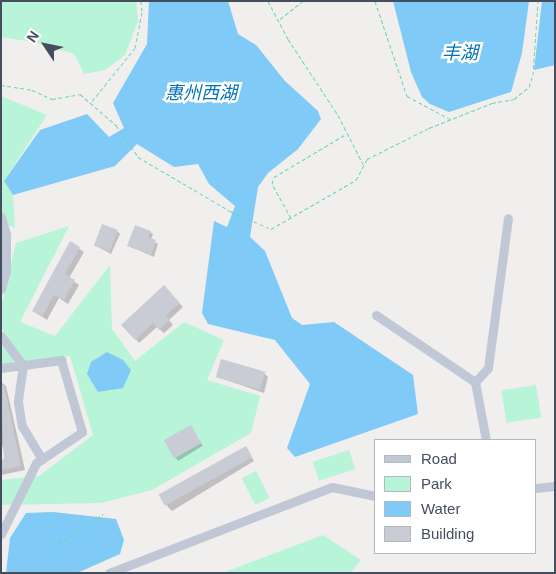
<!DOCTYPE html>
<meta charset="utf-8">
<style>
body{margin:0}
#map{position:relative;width:556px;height:574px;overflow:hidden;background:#f1eeee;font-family:Helvetica,"Noto Sans SC",sans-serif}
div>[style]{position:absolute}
.green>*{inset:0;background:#b7f4d8;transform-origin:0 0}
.water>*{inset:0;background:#7fcaf6}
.shadow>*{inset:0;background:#0003;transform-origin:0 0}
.building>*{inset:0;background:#caccd5;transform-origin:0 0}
.path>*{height:1px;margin-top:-0.5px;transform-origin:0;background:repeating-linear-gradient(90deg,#6bd6b3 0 4px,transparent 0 6.5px)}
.minor>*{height:9px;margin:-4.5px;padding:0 4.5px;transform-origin:4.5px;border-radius:4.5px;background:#c0c8d5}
span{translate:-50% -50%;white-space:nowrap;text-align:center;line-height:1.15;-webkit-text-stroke:5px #fff;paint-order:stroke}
.water-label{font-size:18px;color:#0072b5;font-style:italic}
.frame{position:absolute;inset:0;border:2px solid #444e5e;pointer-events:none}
.legend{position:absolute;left:374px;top:439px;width:162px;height:115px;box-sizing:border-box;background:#fff;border:1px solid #b4b8bf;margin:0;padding:6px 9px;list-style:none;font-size:15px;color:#444e5e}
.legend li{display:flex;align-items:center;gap:10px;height:25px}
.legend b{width:25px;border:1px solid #b4b8bf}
.north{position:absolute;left:20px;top:20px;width:50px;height:50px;-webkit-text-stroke:4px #fff;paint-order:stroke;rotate:304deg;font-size:14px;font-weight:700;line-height:20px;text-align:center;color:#444e5e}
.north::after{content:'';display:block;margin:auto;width:18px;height:22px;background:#444e5e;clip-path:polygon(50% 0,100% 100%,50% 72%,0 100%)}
</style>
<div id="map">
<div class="green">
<div style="clip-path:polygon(1px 1px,136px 1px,138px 21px,125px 55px,105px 70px,84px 74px,74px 54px,34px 42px,1px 37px)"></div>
<div style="clip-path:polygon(1px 96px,47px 115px,4px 181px,13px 195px,15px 228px,1px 222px)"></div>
<div style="clip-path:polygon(69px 226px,20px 322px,55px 336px,110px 265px,112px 329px,135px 361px,184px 322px,224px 340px,207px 380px,260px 396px,251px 433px,152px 490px,101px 503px,1px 505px,1px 480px,39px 476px,93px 435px,70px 356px,14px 362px,1px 367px,1px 341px,8px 337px,1px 328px,1px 307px,16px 243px)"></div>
<div style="left:536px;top:385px;width:33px;height:35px;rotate:81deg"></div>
<div style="left:349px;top:450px;width:20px;height:38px;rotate:72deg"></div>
<div style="left:256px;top:471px;width:30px;height:16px;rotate:63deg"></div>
<div style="clip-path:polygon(323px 535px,361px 560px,350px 573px,222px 573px)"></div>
</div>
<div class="water">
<div style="clip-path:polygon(149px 1px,228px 1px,238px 34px,256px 45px,285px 81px,318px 111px,321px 119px,298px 149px,268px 173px,258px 187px,250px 237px,265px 251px,292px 318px,302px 325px,334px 322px,413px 375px,418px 414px,295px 457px,287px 448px,310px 384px,275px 340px,208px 324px,202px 313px,214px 221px,227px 227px,235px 206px,209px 184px,198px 164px,174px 167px,137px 144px,115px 166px,13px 195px,4px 181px,40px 130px,87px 114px,109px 137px,124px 128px,113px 103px,147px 44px)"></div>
<div style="clip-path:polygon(393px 1px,529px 1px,522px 53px,511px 92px,449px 112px,430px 104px,422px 97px,411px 72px)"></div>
<div style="clip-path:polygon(542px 1px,555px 1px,555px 65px,534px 70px)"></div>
<div style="clip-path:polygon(107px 352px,123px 360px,131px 370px,123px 388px,98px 392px,87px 374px,91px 362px)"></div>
<div style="clip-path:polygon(53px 512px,116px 519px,124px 540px,120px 554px,77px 573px,6px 573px,10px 538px,26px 513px)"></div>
</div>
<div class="shadow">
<div style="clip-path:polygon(117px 231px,120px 234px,111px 254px,94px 245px)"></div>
<div style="clip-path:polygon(150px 232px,153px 234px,151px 240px,158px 244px,154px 257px,129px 246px)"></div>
<div style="clip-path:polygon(71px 243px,84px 252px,69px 278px,79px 285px,68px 304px,59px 298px,47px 320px,34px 311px)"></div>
<div style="clip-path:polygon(164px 287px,183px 307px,169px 320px,173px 325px,164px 333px,157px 327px,139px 343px,123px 325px)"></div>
<div style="clip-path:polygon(264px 373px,268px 377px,264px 393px,217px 377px)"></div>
<div style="clip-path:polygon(1px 382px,6px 386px,25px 470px,1px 475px,1px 461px,6px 460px,1px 440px)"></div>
<div style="left:191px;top:427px;width:22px;height:29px;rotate:58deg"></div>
<div style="clip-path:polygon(246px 448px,254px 461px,172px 511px,168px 507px,162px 497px)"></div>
</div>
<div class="building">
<div style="left:102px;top:224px;width:17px;height:23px;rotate:21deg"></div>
<div style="clip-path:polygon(135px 225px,151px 231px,148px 237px,156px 240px,151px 255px,127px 246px)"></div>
<div style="clip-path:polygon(70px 241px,80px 247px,65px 274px,75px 280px,64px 300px,54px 295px,42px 317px,32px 311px)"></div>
<div style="clip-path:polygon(164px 285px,180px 303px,166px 315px,170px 320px,159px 330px,153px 323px,135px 340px,121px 325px)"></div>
<div style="left:221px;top:359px;width:46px;height:19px;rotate:16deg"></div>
<div style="clip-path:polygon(1px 385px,4px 385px,21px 466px,1px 470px,1px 460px,4px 459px)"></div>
<div style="left:191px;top:425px;width:21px;height:31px;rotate:61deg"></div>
<div style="left:246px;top:446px;width:13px;height:100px;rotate:61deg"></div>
</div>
<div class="path">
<div style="left:268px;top:1px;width:43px;rotate:62.2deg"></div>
<div style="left:288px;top:39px;width:91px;rotate:56.7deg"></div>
<div style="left:338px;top:115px;width:55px;rotate:63deg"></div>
<div style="left:375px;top:1px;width:100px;rotate:71.4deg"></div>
<div style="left:407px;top:96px;width:49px;rotate:28.1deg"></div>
<div style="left:280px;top:19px;width:29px;rotate:-38deg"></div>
<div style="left:1px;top:85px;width:31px;rotate:9deg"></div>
<div style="left:32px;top:90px;width:22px;rotate:24deg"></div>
<div style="left:52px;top:99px;width:28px;rotate:-10deg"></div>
<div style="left:80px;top:94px;width:48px;rotate:40.7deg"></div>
<div style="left:116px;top:125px;width:39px;rotate:55deg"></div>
<div style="left:138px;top:157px;width:107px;rotate:30.4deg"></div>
<div style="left:230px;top:211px;width:45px;rotate:23.7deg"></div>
<div style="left:271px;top:229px;width:98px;rotate:-30deg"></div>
<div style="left:356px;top:180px;width:24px;rotate:-62deg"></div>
<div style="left:367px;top:159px;width:69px;rotate:-26.6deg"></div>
<div style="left:429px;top:128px;width:68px;rotate:-21.6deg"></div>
<div style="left:492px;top:103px;width:22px;rotate:-10deg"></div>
<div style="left:514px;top:99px;width:19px;rotate:-39deg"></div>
<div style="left:529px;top:87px;width:13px;rotate:-72deg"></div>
<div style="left:533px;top:75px;width:74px;rotate:-86.1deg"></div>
<div style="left:92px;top:101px;width:68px;rotate:-50.9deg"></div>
<div style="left:135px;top:48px;width:38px;rotate:-79deg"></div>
<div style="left:142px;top:11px;width:10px;rotate:-96deg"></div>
<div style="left:291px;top:218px;width:39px;rotate:-119deg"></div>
<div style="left:272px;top:184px;width:7px;rotate:-74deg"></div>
<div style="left:274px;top:177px;width:84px;rotate:-30.8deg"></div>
<div style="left:53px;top:547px;width:60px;rotate:-33.4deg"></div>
</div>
<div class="minor">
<div style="left:1px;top:217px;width:19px;rotate:74deg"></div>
<div style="left:6px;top:235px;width:36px;rotate:90deg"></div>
<div style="left:6px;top:271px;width:19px;rotate:106deg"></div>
<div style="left:376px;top:315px;width:120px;rotate:34.1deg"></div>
<div style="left:475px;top:382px;width:59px;rotate:79.3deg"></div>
<div style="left:1px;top:336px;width:36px;rotate:53deg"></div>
<div style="left:23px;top:365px;width:37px;rotate:98deg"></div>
<div style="left:18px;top:402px;width:24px;rotate:81deg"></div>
<div style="left:22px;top:426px;width:39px;rotate:59deg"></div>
<div style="left:1px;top:368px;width:61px;rotate:-7.6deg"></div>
<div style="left:61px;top:360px;width:75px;rotate:73.7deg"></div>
<div style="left:82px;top:432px;width:55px;rotate:146deg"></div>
<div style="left:36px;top:463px;width:79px;rotate:116.2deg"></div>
<div style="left:475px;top:382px;width:19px;rotate:-47deg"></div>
<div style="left:488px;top:368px;width:151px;rotate:-82.4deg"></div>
<div style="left:535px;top:488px;width:20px;rotate:-6deg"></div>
<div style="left:109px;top:573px;width:239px;rotate:-21.1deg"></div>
<div style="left:332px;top:487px;width:44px;rotate:11.8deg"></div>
</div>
<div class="water-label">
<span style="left:460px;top:53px">丰湖</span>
<span style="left:201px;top:93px">惠州西湖</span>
</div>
<div class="frame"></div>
<ul class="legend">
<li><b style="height:6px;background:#c0c8d5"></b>Road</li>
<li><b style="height:14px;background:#b7f4d8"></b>Park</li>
<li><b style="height:14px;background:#7fcaf6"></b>Water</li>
<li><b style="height:14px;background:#caccd5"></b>Building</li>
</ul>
<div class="north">N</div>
</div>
